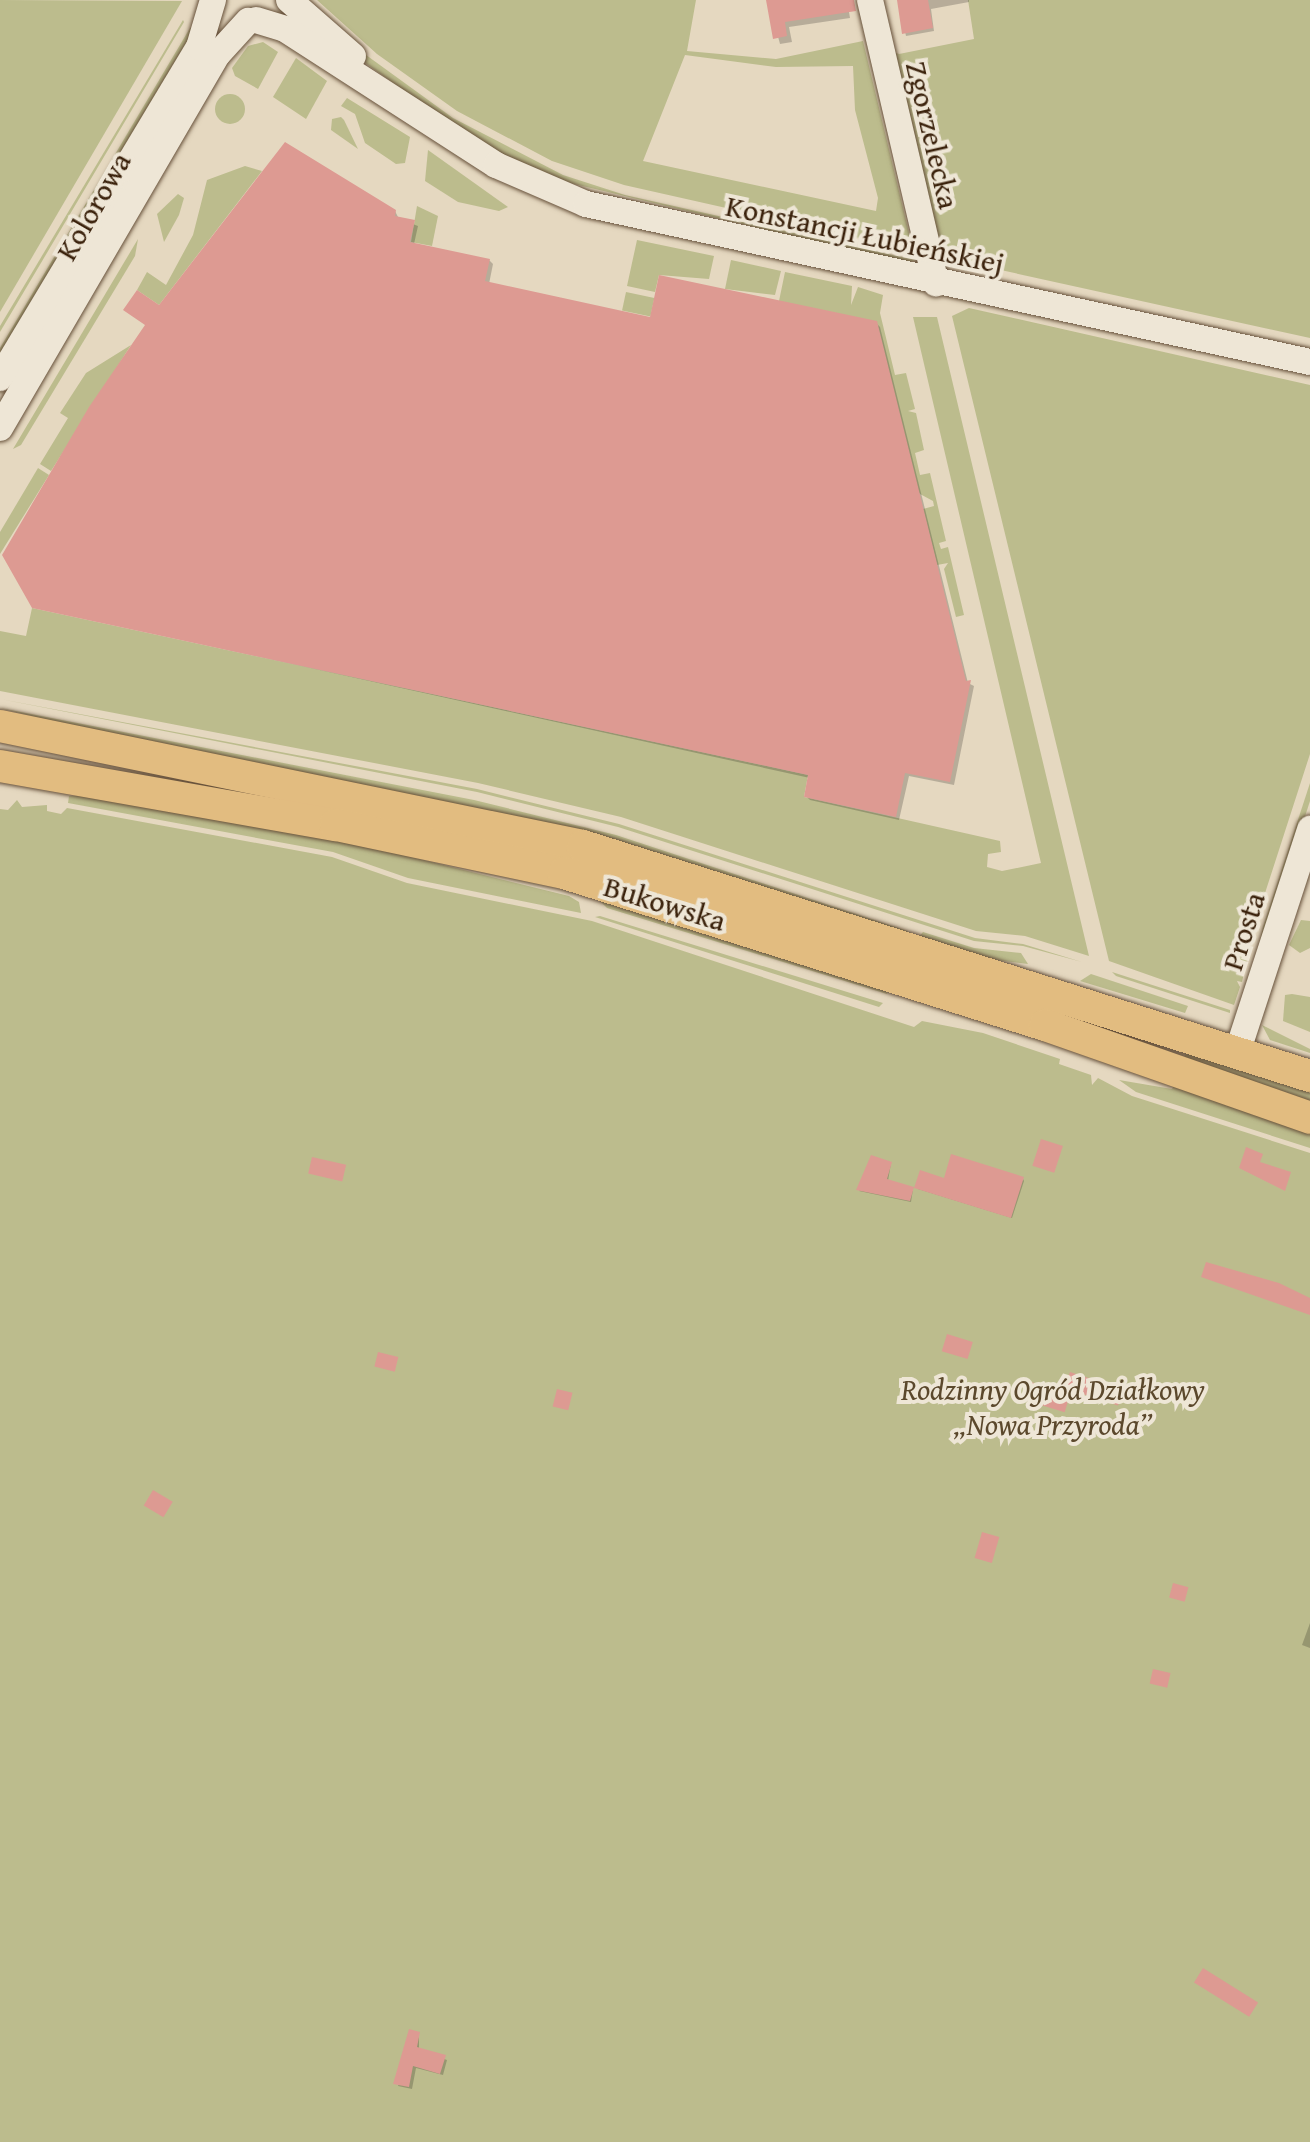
<!DOCTYPE html>
<meta charset="utf-8">
<style>
body{margin:0}
#map{position:relative;width:1310px;height:2142px;overflow:hidden;background:#e5d8c0;font-family:"Gentium Book Plus",serif}
div>[style]{position:absolute}
.green>*{inset:0;background:#bcbc8d;transform-origin:0 0}
.round{border-radius:50%}
.shadow>*{inset:0;background:#0003}
.building>*{inset:0;background:#dd9a92;transform-origin:0 0}
.roads{filter:drop-shadow(0 0 2px #665039) drop-shadow(0 0 2px #665039)}
.minor>*{height:26px;margin:-13px;padding:0 13px;transform-origin:13px;border-radius:13px;background:#eee6d6}
.major>*{height:32px;margin:-16px;padding:0 16px;transform-origin:16px;border-radius:16px;background:#e2bc80}
span{translate:-50% -50%;white-space:nowrap;text-align:center;line-height:1.15;-webkit-text-stroke:8px #eee6d6;paint-order:stroke}
.street-label{font-size:30px;color:#3b220c}
.park-label{font-size:30px;color:#5b482c;font-style:italic}
</style>
<div id="map">
<div class="green">
<div style="clip-path:polygon(0 0,182px 1px,0 312px)"></div>
<div style="clip-path:polygon(evenodd,317px 0,696px 0,687px 51px,776px 59px,863px 41px,910px 237px,908px 249px,624px 185px,552px 161px,457px 111px,377px 54px,317px 0,685px 55px,776px 67px,853px 66px,855px 110px,878px 198px,876px 211px,643px 161px,685px 55px)"></div>
<div style="clip-path:polygon(882px 0,894px 52px,899px 54px,974px 39px,968px 0,1310px 0,1310px 338px,964px 262px,937px 251px)"></div>
<div style="clip-path:polygon(315px 18px,453px 118px,563px 175px,625px 195px,915px 260px,906px 263px,570px 183px,505px 155px,447px 121px,368px 65px)"></div>
<div style="clip-path:polygon(183px 20px,184px 22px,0 332px,0 326px)"></div>
<div style="clip-path:polygon(197px 25px,0 360px,0 348px,190px 28px)"></div>
<div style="clip-path:polygon(263px 42px,278px 52px,258px 89px,235px 76px,232px 68px,248px 46px)"></div>
<div style="clip-path:polygon(296px 58px,327px 81px,306px 119px,273px 97px)"></div>
<div class="round" style="left:215px;top:94px;width:30px;height:30px"></div>
<div style="clip-path:polygon(347px 98px,410px 137px,405px 163px,396px 164px,365px 143px,355px 114px,341px 106px)"></div>
<div style="clip-path:polygon(341px 117px,344px 120px,358px 149px,331px 130px,332px 119px)"></div>
<div style="clip-path:polygon(428px 150px,508px 207px,499px 211px,458px 202px,425px 181px)"></div>
<div style="clip-path:polygon(245px 166px,262px 171px,159px 305px,137px 290px,147px 272px,166px 285px,193px 235px,207px 180px)"></div>
<div style="clip-path:polygon(178px 194px,184px 198px,179px 215px,164px 242px,157px 214px)"></div>
<div style="clip-path:polygon(417px 206px,438px 216px,432px 246px,411px 242px)"></div>
<div style="clip-path:polygon(138px 239px,135px 256px,21px 445px,13px 449px)"></div>
<div style="clip-path:polygon(637px 240px,714px 256px,709px 279px,659px 275px,655px 292px,627px 286px)"></div>
<div style="clip-path:polygon(731px 260px,781px 271px,775px 295px,725px 289px)"></div>
<div style="clip-path:polygon(785px 272px,852px 286px,851px 305px,858px 287px,883px 295px,880px 313px,895px 375px,906px 373px,915px 409px,908px 411px,916px 413px,924px 450px,915px 453px,920px 475px,930px 473px,946px 541px,939px 543px,941px 549px,948px 547px,964px 615px,956px 617px,944px 569px,948px 563px,937px 565px,923px 509px,934px 506px,933px 501px,920px 494px,779px 301px)"></div>
<div style="left:626px;top:292px;width:29px;height:19px;rotate:12deg"></div>
<div style="clip-path:polygon(969px 308px,1310px 385px,1310px 754px,1255px 924px,1242px 982px,1237px 981px,1240px 987px,1234px 1005px,1109px 961px,952px 316px)"></div>
<div style="clip-path:polygon(913px 317px,937px 317px,1089px 956px,1025px 936px,976px 931px,621px 817px,478px 783px,0 691px,0 631px,26px 636px,32px 608px,808px 775px,804px 797px,1000px 841px,1001px 852px,988px 854px,987px 867px,1002px 871px,1041px 863px)"></div>
<div style="clip-path:polygon(131px 345px,51px 471px,40px 464px,68px 418px,60px 413px,86px 373px)"></div>
<div style="clip-path:polygon(38px 468px,49px 475px,0 554px,0 532px)"></div>
<div style="clip-path:polygon(0 699px,477px 789px,619px 824px,975px 938px,1023px 944px,1082px 962px,1023px 946px,974px 941px,618px 827px,477px 792px)"></div>
<div style="clip-path:polygon(0 708px,474px 800px,616px 835px,908px 931px,906px 936px)"></div>
<div style="clip-path:polygon(1310px 783px,1310px 801px,1248px 993px,1263px 927px)"></div>
<div style="clip-path:polygon(105px 795px,347px 841px,569px 896px,579px 902px,581px 913px,408px 878px,333px 852px,68px 803px,69px 796px)"></div>
<div style="clip-path:polygon(17px 800px,22px 807px,47px 805px,47px 811px,61px 814px,67px 808px,332px 857px,407px 883px,592px 921px,914px 1027px,922px 1021px,983px 1033px,1060px 1059px,1059px 1064px,1091px 1075px,1092px 1085px,1098px 1078px,1132px 1096px,1310px 1153px,1310px 2142px,0 2142px,0 809px,8px 810px)"></div>
<div style="clip-path:polygon(598px 899px,889px 985px,887px 994px,607px 908px)"></div>
<div style="clip-path:polygon(600px 916px,883px 1003px,879px 1007px,595px 917px)"></div>
<div style="clip-path:polygon(1301px 920px,1310px 921px,1310px 948px,1300px 953px,1289px 945px)"></div>
<div style="clip-path:polygon(923px 932px,974px 948px,1021px 953px,1028px 964px,972px 957px,917px 939px)"></div>
<div style="clip-path:polygon(1112px 972px,1230px 1010px,1230px 1013px,1116px 976px)"></div>
<div style="clip-path:polygon(1091px 974px,1188px 1006px,1185px 1013px,1080px 981px)"></div>
<div style="clip-path:polygon(1292px 994px,1310px 997px,1310px 1032px,1283px 1021px,1285px 995px)"></div>
<div style="clip-path:polygon(1262px 1025px,1310px 1049px,1310px 1053px,1270px 1040px)"></div>
<div style="clip-path:polygon(1187px 1050px,1310px 1089px,1310px 1104px,1183px 1061px)"></div>
<div style="clip-path:polygon(1119px 1080px,1172px 1089px,1174px 1085px,1310px 1131px,1310px 1148px,1136px 1092px)"></div>
</div>
<div class="shadow">
<div style="clip-path:polygon(768px 0,847px 0,850px 18px,789px 27px,792px 42px,780px 44px)"></div>
<div style="clip-path:polygon(898px 0,969px 0,969px 2px,931px 9px,934px 31px,906px 36px)"></div>
<div style="clip-path:polygon(395px 211px,399px 219px,418px 226px,414px 244px,489px 260px,493px 264px,489px 284px,652px 319px,876px 323px,880px 327px,968px 683px,974px 686px,954px 785px,909px 776px,899px 820px,810px 800px,806px 796px,810px 778px,34px 607px,159px 307px)"></div>
<div style="clip-path:polygon(891px 1163px,888px 1181px,913px 1189px,911px 1202px,859px 1191px)"></div>
<div style="clip-path:polygon(945px 1181px,1023px 1179px,1024px 1181px,1012px 1218px,918px 1189px)"></div>
<div style="clip-path:polygon(1310px 1623px,1310px 1648px,1302px 1645px)"></div>
<div style="clip-path:polygon(419px 2034px,419px 2050px,447px 2060px,443px 2075px,416px 2068px,412px 2089px,398px 2086px)"></div>
</div>
<div class="building">
<div style="clip-path:polygon(766px 0,854px 0,856px 11px,785px 22px,787px 36px,773px 39px)"></div>
<div style="clip-path:polygon(897px 0,928px 0,933px 28px,902px 34px)"></div>
<div style="clip-path:polygon(285px 142px,396px 210px,395px 216px,415px 220px,410px 242px,490px 259px,485px 281px,650px 317px,659px 275px,877px 321px,966px 681px,971px 680px,950px 782px,905px 773px,896px 817px,804px 797px,808px 775px,32px 608px,2px 555px,89px 407px,145px 325px,123px 310px,137px 290px,159px 305px)"></div>
<div style="left:1041px;top:1139px;width:23px;height:28px;rotate:18deg"></div>
<div style="clip-path:polygon(1246px 1147px,1263px 1154px,1260px 1162px,1291px 1172px,1285px 1191px,1239px 1168px)"></div>
<div style="clip-path:polygon(951px 1154px,1024px 1177px,1011px 1218px,914px 1188px,920px 1170px,944px 1178px)"></div>
<div style="clip-path:polygon(871px 1155px,892px 1162px,887px 1179px,914px 1187px,910px 1201px,856px 1190px)"></div>
<div style="left:312px;top:1157px;width:35px;height:17px;rotate:13deg"></div>
<div style="clip-path:polygon(1206px 1262px,1279px 1283px,1310px 1298px,1310px 1315px,1201px 1277px)"></div>
<div style="left:947px;top:1334px;width:27px;height:18px;rotate:17deg"></div>
<div style="left:378px;top:1352px;width:21px;height:15px;rotate:14deg"></div>
<div style="left:1070px;top:1372px;width:56px;height:17px;rotate:18deg"></div>
<div style="left:1031px;top:1382px;width:41px;height:19px;rotate:17deg"></div>
<div style="left:557px;top:1389px;width:16px;height:18px;rotate:14deg"></div>
<div style="left:153px;top:1490px;width:23px;height:18px;rotate:31deg"></div>
<div style="left:982px;top:1532px;width:18px;height:27px;rotate:16deg"></div>
<div style="left:1173px;top:1583px;width:16px;height:15px;rotate:15deg"></div>
<div style="left:1153px;top:1669px;width:18px;height:15px;rotate:13deg"></div>
<div style="left:1203px;top:1968px;width:65px;height:17px;rotate:32deg"></div>
<div style="clip-path:polygon(409px 2029px,420px 2032px,417px 2047px,446px 2055px,440px 2074px,413px 2066px,409px 2087px,393px 2084px)"></div>
</div>
<div class="roads">
<div class="minor">
<div style="left:289px;top:0;width:85px;rotate:41.2deg"></div>
<div style="left:870px;top:0;width:291px;rotate:76.9deg"></div>
<div style="left:256px;top:20px;width:30px;rotate:17deg"></div>
<div style="left:285px;top:29px;width:251px;rotate:32.8deg"></div>
<div style="left:496px;top:165px;width:98px;rotate:23.4deg"></div>
<div style="left:586px;top:204px;width:741px;rotate:12.31deg"></div>
<div style="left:0;top:378px;width:386px;rotate:-59deg"></div>
<div style="left:199px;top:47px;width:49px;rotate:-73.4deg"></div>
<div style="left:0;top:428px;width:433px;rotate:-59.8deg"></div>
<div style="left:218px;top:54px;width:45px;rotate:-47.7deg"></div>
<div style="left:1237px;top:1053px;width:236px;rotate:-71.9deg"></div>
</div>
<div class="major">
<div style="left:0;top:726px;width:595px;rotate:11.63deg"></div>
<div style="left:583px;top:846px;width:763px;rotate:17.56deg"></div>
<div style="left:0;top:766px;width:341px;rotate:10deg"></div>
<div style="left:336px;top:825px;width:233px;rotate:11.9deg"></div>
<div style="left:564px;top:873px;width:504px;rotate:17.54deg"></div>
<div style="left:1045px;top:1025px;width:281px;rotate:19.3deg"></div>
</div>
</div>
<div class="street-label">
<span style="left:933px;top:135px;rotate:77deg">Zgorzelecka</span>
<span style="left:93px;top:206px;rotate:-60deg">Kolorowa</span>
<span style="left:865px;top:234px;rotate:12deg">Konstancji Łubieńskiej</span>
<span style="left:665px;top:903px;rotate:17deg">Bukowska</span>
<span style="left:1243px;top:931px;rotate:-72deg">Prosta</span>
</div>
<div class="park-label">
<span style="left:1053px;top:1406px">Rodzinny Ogród Działkowy<br>„Nowa Przyroda”</span>
</div>
</div>
